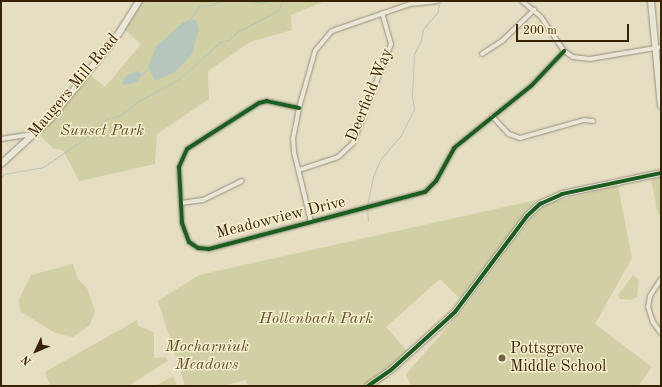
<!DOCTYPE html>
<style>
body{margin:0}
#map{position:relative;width:662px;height:387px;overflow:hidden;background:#e5dec3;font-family:"Old Standard TT",serif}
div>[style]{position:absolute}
.green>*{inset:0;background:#d0d0a4}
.water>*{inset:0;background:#b6c6bc}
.stream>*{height:1px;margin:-0.5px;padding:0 0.5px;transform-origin:0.5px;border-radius:0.5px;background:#b6c6bc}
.roads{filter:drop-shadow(0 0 1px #968f7c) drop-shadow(0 0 1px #968f7c)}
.street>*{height:4px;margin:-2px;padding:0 2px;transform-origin:2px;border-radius:2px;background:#e9e6d8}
.secondary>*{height:6px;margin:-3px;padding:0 3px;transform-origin:3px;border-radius:3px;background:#e9e6d8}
.cycleway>*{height:4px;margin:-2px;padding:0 2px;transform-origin:2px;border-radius:2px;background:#1b5e20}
.dots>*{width:11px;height:11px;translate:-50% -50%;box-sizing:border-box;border:2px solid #f8efce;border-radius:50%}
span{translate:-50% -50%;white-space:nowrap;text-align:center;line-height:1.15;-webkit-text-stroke:3px #f8efce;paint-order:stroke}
.street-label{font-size:16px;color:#392104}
.park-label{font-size:16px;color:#61522c;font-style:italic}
.poi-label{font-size:16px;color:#392104}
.left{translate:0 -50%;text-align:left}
.frame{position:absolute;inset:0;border:2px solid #392104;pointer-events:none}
.north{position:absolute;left:16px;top:331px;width:40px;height:40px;-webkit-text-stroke:3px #f8efce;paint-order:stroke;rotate:226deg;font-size:11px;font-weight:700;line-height:16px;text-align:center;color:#392104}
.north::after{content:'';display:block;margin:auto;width:14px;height:18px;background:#392104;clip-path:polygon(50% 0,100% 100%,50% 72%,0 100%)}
.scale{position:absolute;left:516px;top:24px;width:113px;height:18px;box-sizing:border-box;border:2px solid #392104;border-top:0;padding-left:5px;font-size:12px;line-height:14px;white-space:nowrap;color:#392104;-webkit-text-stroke:3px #f8efce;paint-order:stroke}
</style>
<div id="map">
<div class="green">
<div style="clip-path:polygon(141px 1px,325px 1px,291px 15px,292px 30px,250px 42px,208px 71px,209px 99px,157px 134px,155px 164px,79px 181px,63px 150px,54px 149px,38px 134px,89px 74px,105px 87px,141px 44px,124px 29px)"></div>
<div style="clip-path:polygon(661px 177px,661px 215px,658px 214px,651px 179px)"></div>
<div style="clip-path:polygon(618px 186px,632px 258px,595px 324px,652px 367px,638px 386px,411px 386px,406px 374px,467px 305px,532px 217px,545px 204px)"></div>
<div style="clip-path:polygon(536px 200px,463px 296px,459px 298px,440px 279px,386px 327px,408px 352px,365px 386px,248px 386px,246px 380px,222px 386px,185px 386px,158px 301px,199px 275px)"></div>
<div style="clip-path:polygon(73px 264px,78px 279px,87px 288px,95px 311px,90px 325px,73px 337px,55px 333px,20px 311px,19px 299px,31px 275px)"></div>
<div style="clip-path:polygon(633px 275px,639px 280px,637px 297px,631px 300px,620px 299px,618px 295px)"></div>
<div style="clip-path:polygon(137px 320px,138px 326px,154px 332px,154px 358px,166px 357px,168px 361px,128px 386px,50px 386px,45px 372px)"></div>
<div style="clip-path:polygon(173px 376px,177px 386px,155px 386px)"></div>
</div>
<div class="water">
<div style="clip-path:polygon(192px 19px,196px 20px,199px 30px,192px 54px,175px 72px,155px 81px,148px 66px,156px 47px,182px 23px)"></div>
<div style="clip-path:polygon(137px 71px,142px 74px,138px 82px,124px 85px,122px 83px,126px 76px)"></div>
</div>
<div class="stream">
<div style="left:225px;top:1px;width:10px"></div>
<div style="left:248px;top:1px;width:14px;rotate:8deg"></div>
<div style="left:262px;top:3px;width:6px;rotate:-18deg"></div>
<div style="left:190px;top:20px;width:17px;rotate:-57deg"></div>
<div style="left:199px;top:6px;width:14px;rotate:-4deg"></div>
<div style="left:213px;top:5px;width:8px;rotate:-30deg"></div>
<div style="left:141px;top:74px;width:9px;rotate:-36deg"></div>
<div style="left:1px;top:177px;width:4px;rotate:-45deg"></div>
<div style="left:4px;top:174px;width:40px;rotate:-10deg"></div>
<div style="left:43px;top:167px;width:50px;rotate:-34.3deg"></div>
<div style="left:84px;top:139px;width:30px;rotate:-41deg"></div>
<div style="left:107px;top:119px;width:14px;rotate:-17deg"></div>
<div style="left:120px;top:115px;width:21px;rotate:-37deg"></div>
<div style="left:137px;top:102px;width:48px;rotate:-28.7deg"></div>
<div style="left:179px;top:79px;width:55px;rotate:-42.1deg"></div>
<div style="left:220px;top:42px;width:9px;rotate:-13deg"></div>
<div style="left:229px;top:40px;width:11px;rotate:-45deg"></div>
<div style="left:237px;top:32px;width:47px;rotate:-27.6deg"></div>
<div style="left:279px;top:10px;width:9px;rotate:-72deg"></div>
<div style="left:367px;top:205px;width:29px;rotate:-78deg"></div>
<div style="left:373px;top:177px;width:18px;rotate:-68deg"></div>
<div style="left:380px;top:160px;width:33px;rotate:-50deg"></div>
<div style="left:401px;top:135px;width:28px;rotate:-63deg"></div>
<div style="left:414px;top:110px;width:15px;rotate:-98deg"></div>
<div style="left:412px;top:95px;width:41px;rotate:-87.2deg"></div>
<div style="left:414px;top:54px;width:16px;rotate:-63deg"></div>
<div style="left:421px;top:40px;width:11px;rotate:-80deg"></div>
<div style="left:423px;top:29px;width:21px;rotate:-49deg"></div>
<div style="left:437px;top:13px;width:12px;rotate:-76deg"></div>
<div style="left:367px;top:208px;width:13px;rotate:86deg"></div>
</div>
<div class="roads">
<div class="street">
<div style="left:522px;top:1px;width:25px;rotate:40deg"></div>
<div style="left:541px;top:17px;width:41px;rotate:55.9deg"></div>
<div style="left:564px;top:51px;width:11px;rotate:34deg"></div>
<div style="left:573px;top:57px;width:17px;rotate:7deg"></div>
<div style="left:590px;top:59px;width:72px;rotate:-9.6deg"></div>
<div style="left:482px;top:54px;width:24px;rotate:-33deg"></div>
<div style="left:502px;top:41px;width:45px;rotate:-44.1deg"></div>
<div style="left:299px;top:108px;width:33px;rotate:-168deg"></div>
<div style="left:267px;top:101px;width:8px;rotate:166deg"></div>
<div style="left:259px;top:103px;width:85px;rotate:147.4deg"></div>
<div style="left:187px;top:149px;width:20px;rotate:114deg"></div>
<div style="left:179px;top:167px;width:56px;rotate:86.9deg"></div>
<div style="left:182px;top:223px;width:20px;rotate:70deg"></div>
<div style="left:189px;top:242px;width:11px;rotate:34deg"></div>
<div style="left:198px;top:248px;width:11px;rotate:5deg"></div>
<div style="left:209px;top:249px;width:223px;rotate:-14.8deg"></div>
<div style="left:425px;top:192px;width:16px;rotate:-45deg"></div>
<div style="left:436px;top:181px;width:38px;rotate:-61deg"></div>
<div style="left:454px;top:148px;width:100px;rotate:-38.9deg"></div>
<div style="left:532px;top:85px;width:47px;rotate:-46.7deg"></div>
<div style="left:492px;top:116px;width:25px;rotate:47deg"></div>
<div style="left:509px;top:134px;width:12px;rotate:20deg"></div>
<div style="left:520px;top:138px;width:66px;rotate:-15.7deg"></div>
<div style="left:584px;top:120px;width:9px;rotate:6deg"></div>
<div style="left:1px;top:139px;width:31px;rotate:-9deg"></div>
<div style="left:299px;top:170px;width:41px;rotate:-18.4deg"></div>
<div style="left:338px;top:157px;width:21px;rotate:-43deg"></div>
<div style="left:353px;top:143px;width:106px;rotate:-69deg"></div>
<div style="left:391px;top:44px;width:32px;rotate:-106deg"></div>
<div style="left:181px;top:203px;width:22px;rotate:-8deg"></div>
<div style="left:203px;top:200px;width:43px;rotate:-26deg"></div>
<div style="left:311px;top:222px;width:72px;rotate:-103.7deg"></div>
<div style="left:294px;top:152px;width:13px;rotate:-94deg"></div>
<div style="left:293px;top:139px;width:32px;rotate:-79deg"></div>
<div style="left:299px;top:108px;width:59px;rotate:-74.3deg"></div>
<div style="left:315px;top:51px;width:26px;rotate:-50deg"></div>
<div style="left:332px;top:31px;width:83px;rotate:-19.1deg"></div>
<div style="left:410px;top:4px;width:27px;rotate:-6deg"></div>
<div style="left:661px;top:279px;width:20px;rotate:123deg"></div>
<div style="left:650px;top:296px;width:11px;rotate:100deg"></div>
<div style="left:648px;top:307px;width:16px;rotate:72deg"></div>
<div style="left:653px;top:322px;width:14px;rotate:54deg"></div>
</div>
<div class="secondary">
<div style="left:651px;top:1px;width:105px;rotate:84.6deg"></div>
<div style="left:1px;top:164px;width:68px;rotate:-42.6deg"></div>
<div style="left:51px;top:118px;width:109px;rotate:-51.3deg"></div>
<div style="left:119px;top:33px;width:38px;rotate:-58deg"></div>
<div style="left:368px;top:386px;width:29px;rotate:-35deg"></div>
<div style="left:392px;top:369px;width:85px;rotate:-42.1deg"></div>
<div style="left:455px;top:312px;width:120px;rotate:-53.1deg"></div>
<div style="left:527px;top:216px;width:18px;rotate:-43deg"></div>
<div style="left:540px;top:204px;width:24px;rotate:-24deg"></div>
<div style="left:562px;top:194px;width:101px;rotate:-12deg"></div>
</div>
</div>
<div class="cycleway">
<div style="left:299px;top:108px;width:33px;rotate:-168deg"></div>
<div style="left:267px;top:101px;width:8px;rotate:166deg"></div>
<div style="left:259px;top:103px;width:85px;rotate:147.4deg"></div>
<div style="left:187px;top:149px;width:20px;rotate:114deg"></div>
<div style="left:179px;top:167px;width:56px;rotate:86.9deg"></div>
<div style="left:182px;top:223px;width:20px;rotate:70deg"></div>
<div style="left:189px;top:242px;width:11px;rotate:34deg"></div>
<div style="left:198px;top:248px;width:11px;rotate:5deg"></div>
<div style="left:209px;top:249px;width:223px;rotate:-14.8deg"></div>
<div style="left:425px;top:192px;width:16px;rotate:-45deg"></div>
<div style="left:436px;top:181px;width:38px;rotate:-61deg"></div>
<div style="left:454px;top:148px;width:100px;rotate:-38.9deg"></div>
<div style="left:532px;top:85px;width:47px;rotate:-46.7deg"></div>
<div style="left:368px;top:386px;width:29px;rotate:-35deg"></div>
<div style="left:392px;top:369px;width:85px;rotate:-42.1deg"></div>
<div style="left:455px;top:312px;width:120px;rotate:-53.1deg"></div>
<div style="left:527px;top:216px;width:18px;rotate:-43deg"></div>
<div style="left:540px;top:204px;width:24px;rotate:-24deg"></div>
<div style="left:562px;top:194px;width:101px;rotate:-12deg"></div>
</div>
<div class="dots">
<div style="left:502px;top:358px;background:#756347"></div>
</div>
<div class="street-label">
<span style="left:74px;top:86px;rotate:-50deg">Maugers Mill Road</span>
<span style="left:370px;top:95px;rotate:-68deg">Deerfield Way</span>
<span style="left:281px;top:218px;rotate:-14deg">Meadowview Drive</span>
</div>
<div class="park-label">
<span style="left:102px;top:131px">Sunset Park</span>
<span style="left:316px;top:319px">Hollenbach Park</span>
<span style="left:207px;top:356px">Mocharniuk<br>Meadows</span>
</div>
<div class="poi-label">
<span class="left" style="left:510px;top:358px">Pottsgrove<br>Middle School</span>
</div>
<div class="frame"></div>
<div class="north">N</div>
<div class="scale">200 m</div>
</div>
